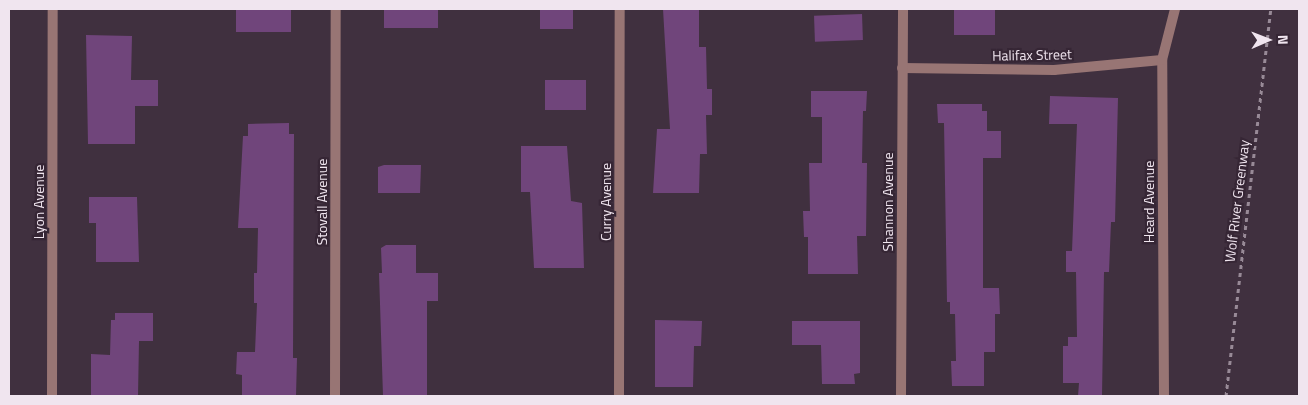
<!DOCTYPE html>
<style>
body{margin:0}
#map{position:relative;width:1308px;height:405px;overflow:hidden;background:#40303f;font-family:"Titillium Web",sans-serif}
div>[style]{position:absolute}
.building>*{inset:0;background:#70457b;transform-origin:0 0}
.path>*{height:3px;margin-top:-1.5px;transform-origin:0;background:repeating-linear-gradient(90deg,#988a97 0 4px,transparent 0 8px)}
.minor>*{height:10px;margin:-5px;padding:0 5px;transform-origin:5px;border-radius:5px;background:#987574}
span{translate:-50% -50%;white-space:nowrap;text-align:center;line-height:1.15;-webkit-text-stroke:4.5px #362635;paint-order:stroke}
.street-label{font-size:14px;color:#f0e5ef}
.frame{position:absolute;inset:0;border:10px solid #f0e5ef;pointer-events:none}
.north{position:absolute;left:1243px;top:15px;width:50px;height:50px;-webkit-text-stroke:4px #362635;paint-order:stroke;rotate:89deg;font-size:14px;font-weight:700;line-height:20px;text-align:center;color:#f0e5ef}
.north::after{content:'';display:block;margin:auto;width:18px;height:22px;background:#f0e5ef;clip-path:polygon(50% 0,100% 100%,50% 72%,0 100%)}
</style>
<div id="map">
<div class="building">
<div style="left:236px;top:9px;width:55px;height:23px"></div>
<div style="left:384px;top:9px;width:54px;height:19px"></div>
<div style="left:540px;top:9px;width:33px;height:20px"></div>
<div style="clip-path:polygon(663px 9px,699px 9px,699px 47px,706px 47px,707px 89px,712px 89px,712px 115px,706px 115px,707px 154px,700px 154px,699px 193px,653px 193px,657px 129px,670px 129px)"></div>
<div style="left:954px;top:9px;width:41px;height:26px"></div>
<div style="left:862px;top:14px;width:26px;height:48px;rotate:88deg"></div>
<div style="clip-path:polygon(86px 35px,132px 36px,131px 80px,158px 80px,158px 106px,135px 106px,135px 144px,88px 144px)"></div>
<div style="left:545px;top:80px;width:41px;height:30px"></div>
<div style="clip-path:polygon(811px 91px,867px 91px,866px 111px,863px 111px,862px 163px,867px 163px,866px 236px,857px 236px,858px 274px,808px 274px,808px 237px,804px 237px,803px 211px,810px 211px,809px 163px,822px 163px,822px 117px,811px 117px)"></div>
<div style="clip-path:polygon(1050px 96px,1118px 98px,1115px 222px,1111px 222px,1109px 272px,1104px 272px,1102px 396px,1078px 396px,1079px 383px,1063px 383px,1063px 346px,1068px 346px,1068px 337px,1077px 337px,1076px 272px,1066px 272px,1066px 251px,1072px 251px,1077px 124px,1049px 124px)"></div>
<div style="clip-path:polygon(937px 104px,982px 104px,982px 111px,987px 111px,987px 131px,1001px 131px,1001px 158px,983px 158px,983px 288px,999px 288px,1000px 314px,995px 314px,995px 352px,984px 352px,984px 386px,952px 386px,951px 361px,956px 361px,955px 314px,950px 314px,950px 302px,947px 302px,944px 123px,938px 123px)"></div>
<div style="clip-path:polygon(289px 123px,289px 134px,294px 134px,293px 358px,297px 358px,296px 396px,242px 396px,242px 375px,236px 374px,237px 352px,255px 352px,257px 303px,254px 303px,254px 273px,257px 273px,258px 228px,238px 228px,243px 136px,248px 136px,248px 124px)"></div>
<div style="clip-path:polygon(521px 146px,567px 146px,571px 201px,582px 203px,584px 268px,534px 268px,530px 192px,521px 192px)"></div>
<div style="clip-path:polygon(384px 165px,421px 165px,420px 193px,378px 193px,378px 167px)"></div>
<div style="clip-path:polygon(89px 197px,137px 197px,139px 262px,96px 262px,96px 223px,89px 223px)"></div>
<div style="clip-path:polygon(386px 245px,416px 245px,416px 273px,438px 273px,438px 301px,427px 301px,427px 396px,383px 396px,379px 273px,382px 273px,381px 248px)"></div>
<div style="clip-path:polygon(115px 313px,153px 313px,153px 341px,139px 341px,138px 396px,91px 396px,91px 354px,110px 355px,111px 320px,115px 320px)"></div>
<div style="clip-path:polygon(655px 320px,702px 321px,701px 346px,694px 346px,693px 387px,655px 387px)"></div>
<div style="clip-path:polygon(792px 321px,860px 321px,860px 373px,854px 374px,855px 384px,822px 384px,821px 345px,792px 345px)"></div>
</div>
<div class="path">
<div style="left:1226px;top:396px;width:390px;rotate:-83.4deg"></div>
</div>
<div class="minor">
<div style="left:902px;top:68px;width:152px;rotate:0.8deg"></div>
<div style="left:1054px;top:70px;width:108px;rotate:-5.3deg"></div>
<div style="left:52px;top:396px;width:387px;rotate:-89.9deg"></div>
<div style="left:335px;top:396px;width:387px;rotate:-89.9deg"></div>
<div style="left:619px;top:396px;width:387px;rotate:-89.9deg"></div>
<div style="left:901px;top:396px;width:387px;rotate:-89.7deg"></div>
<div style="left:1164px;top:396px;width:336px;rotate:-90.3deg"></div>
<div style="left:1162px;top:60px;width:53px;rotate:-75.7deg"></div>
</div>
<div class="street-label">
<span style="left:1032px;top:55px;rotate:-1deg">Halifax Street</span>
<span style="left:1237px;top:201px;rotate:-83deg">Wolf River Greenway</span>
<span style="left:39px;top:202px;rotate:-90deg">Lyon Avenue</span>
<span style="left:322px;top:202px;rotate:-90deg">Stovall Avenue</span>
<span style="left:606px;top:202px;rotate:-90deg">Curry Avenue</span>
<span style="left:888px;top:202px;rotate:-90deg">Shannon Avenue</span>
<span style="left:1149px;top:202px;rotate:-90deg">Heard Avenue</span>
</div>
<div class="frame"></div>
<div class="north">N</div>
</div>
